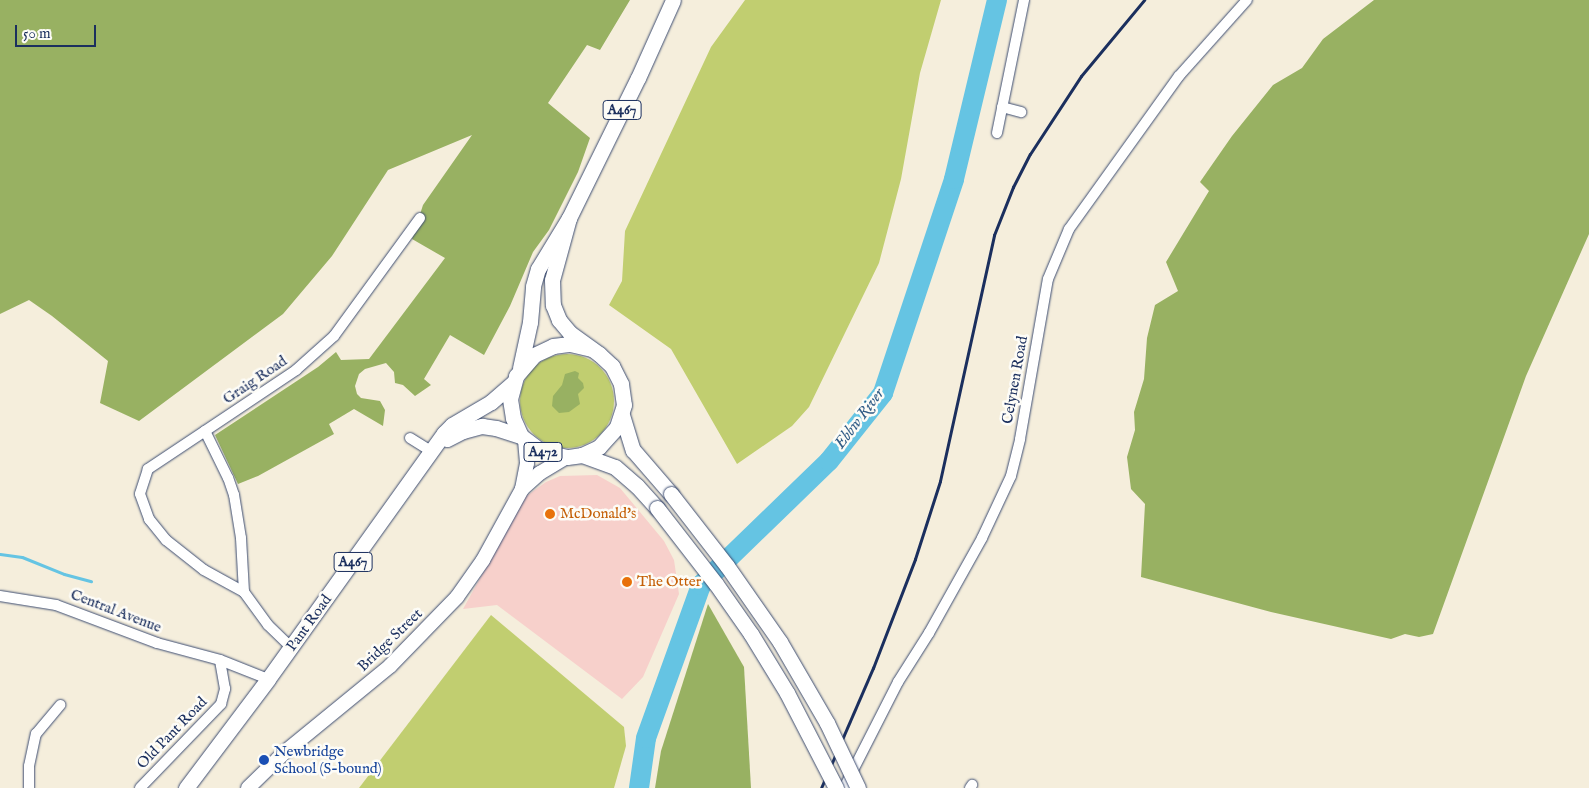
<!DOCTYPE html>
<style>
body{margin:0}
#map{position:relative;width:1589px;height:788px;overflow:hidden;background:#f5eedc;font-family:"IM FELL English",serif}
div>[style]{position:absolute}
.built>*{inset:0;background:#f7d0cb}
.green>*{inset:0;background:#c1ce70}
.round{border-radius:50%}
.forest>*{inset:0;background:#98b162}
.stream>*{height:3px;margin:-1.5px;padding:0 1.5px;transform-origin:1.5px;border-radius:1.5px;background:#65c4e3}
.river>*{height:20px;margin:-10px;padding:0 10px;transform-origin:10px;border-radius:10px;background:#65c4e3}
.roads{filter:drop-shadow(0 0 1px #3c4c71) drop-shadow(0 0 1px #3c4c71)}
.street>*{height:10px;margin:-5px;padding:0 5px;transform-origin:5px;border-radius:5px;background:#fff}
.secondary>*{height:14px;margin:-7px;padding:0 7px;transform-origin:7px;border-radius:7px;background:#fff}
.primary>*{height:15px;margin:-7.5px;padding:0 7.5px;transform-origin:7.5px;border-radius:7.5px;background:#fff}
.rail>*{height:3px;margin:-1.5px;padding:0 1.5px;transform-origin:1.5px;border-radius:1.5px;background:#1b2f5e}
.bridges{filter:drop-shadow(0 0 1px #3c4c71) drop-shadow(0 0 1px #3c4c71)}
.primary-bridge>*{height:15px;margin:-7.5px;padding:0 7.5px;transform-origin:7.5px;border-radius:7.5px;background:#fff}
.dots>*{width:14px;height:14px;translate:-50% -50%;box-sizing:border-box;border:2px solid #fdfcf7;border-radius:50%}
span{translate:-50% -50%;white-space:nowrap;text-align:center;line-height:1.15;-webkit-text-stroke:5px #fdfcf7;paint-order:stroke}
.shield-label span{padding:1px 4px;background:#fdfcf7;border:1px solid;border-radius:4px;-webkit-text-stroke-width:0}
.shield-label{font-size:14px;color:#1b2f5e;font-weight:700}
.street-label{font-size:15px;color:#1b2f5e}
.food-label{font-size:15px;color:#c56008}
.left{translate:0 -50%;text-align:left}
.transit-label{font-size:15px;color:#164399}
.water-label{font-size:16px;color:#315c86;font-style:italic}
.scale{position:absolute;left:15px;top:25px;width:81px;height:22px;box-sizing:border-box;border:2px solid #1b2f5e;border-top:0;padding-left:6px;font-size:15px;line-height:18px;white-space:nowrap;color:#1b2f5e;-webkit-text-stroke:4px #fdfcf7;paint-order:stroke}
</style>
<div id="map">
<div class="built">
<div style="clip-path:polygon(597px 475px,620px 488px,664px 541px,674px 560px,679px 594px,643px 677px,622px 699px,497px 605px,463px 609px,525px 497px,546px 482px,560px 476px)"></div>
</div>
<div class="green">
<div style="clip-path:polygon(745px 0,941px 0,920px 73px,901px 179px,879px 263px,809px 407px,792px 426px,737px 464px,671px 349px,609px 305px,622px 281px,625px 231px,711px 47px)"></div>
<div class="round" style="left:520px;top:354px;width:94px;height:94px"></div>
<div style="clip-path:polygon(491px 615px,624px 727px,626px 746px,614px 788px,359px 788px)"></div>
</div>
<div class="forest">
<div style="clip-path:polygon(0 0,630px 0,600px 50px,587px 45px,548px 103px,590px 138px,578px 172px,549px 230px,533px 252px,510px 306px,484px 355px,450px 335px,424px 379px,431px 385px,415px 396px,403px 385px,395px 383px,394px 372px,386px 363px,365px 369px,359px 374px,355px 386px,357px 394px,361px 398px,380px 401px,385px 410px,383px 426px,354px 409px,329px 424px,334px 434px,258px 476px,238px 484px,215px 435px,318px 367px,336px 352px,341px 360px,369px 359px,445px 258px,412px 239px,423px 205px,472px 135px,388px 170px,332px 256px,283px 314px,139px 421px,100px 403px,108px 361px,52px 316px,29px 300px,0 314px)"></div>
<div style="clip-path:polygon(1374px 0,1589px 0,1589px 234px,1526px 376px,1433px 634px,1419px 637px,1405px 634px,1391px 639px,1271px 612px,1141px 577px,1145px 504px,1131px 489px,1127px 457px,1135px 430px,1134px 412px,1144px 379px,1147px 338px,1155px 305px,1178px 291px,1166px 262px,1209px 191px,1200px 182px,1232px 136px,1273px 85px,1302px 68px,1323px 39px)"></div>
<div style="clip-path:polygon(575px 371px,579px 373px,578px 378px,583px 383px,584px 388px,578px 394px,580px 404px,569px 412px,559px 413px,552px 406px,553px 396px,562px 385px,565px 374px)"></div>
<div style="clip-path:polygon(708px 604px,744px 667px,751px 788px,655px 788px,661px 751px)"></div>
</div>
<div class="stream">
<div style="left:0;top:554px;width:22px;rotate:8deg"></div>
<div style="left:22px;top:557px;width:45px;rotate:22deg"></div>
<div style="left:64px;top:574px;width:28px;rotate:15deg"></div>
</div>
<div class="river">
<div style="left:639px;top:788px;width:50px;rotate:-82deg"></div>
<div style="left:646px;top:738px;width:163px;rotate:-70.2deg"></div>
<div style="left:701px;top:585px;width:178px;rotate:-44.1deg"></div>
<div style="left:829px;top:461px;width:87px;rotate:-51.5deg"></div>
<div style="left:883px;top:393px;width:225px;rotate:-71.6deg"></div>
<div style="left:954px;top:179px;width:184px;rotate:-76.5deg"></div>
</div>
<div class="roads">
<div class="street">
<div style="left:1002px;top:107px;width:20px;rotate:15deg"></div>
<div style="left:997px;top:133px;width:136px;rotate:-78.5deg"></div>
<div style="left:205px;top:431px;width:69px;rotate:146.3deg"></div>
<div style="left:148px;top:469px;width:26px;rotate:108deg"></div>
<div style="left:140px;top:494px;width:27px;rotate:70deg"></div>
<div style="left:149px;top:519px;width:27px;rotate:51deg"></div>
<div style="left:166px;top:540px;width:48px;rotate:38.3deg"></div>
<div style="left:204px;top:570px;width:46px;rotate:28.8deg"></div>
<div style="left:244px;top:592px;width:41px;rotate:54deg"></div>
<div style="left:268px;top:625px;width:32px;rotate:44deg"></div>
<div style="left:410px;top:438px;width:26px;rotate:32deg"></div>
<div style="left:244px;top:592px;width:54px;rotate:-93.2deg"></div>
<div style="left:241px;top:538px;width:44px;rotate:-99.2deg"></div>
<div style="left:234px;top:495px;width:18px;rotate:-109deg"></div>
<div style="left:228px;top:478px;width:52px;rotate:-116.1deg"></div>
<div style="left:205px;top:431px;width:110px;rotate:-33.8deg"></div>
<div style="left:296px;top:370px;width:51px;rotate:-41.8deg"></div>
<div style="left:334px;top:336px;width:146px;rotate:-53.9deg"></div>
<div style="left:0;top:596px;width:57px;rotate:9.1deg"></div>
<div style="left:56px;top:605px;width:108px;rotate:20.6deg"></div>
<div style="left:157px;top:643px;width:65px;rotate:15.1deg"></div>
<div style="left:29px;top:788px;width:22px;rotate:-90deg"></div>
<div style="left:29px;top:766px;width:33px;rotate:-78deg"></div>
<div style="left:36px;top:734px;width:38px;rotate:-50deg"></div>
<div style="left:140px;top:788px;width:117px;rotate:-46deg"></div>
<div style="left:221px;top:704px;width:16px;rotate:-75deg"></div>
<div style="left:225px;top:689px;width:29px;rotate:-100deg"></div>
<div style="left:220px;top:660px;width:52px;rotate:21.6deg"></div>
<div style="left:844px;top:788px;width:119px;rotate:-63deg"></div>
<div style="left:898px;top:682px;width:58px;rotate:-57.7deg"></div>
<div style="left:929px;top:633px;width:109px;rotate:-60.8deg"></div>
<div style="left:982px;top:538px;width:68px;rotate:-64.9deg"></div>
<div style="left:1011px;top:476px;width:38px;rotate:-76deg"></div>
<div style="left:1020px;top:439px;width:162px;rotate:-80.1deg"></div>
<div style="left:1048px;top:279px;width:54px;rotate:-67.2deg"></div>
<div style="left:1069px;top:229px;width:188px;rotate:-54.3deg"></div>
<div style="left:1179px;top:76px;width:102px;rotate:-48.2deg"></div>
<div style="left:970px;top:788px;width:4px;rotate:-56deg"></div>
</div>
<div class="secondary">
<div style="left:522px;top:489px;width:24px;rotate:-42deg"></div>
<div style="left:540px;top:473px;width:31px;rotate:-31deg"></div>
<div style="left:248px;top:788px;width:52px;rotate:-44.2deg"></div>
<div style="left:285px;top:752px;width:136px;rotate:-39.3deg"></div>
<div style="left:390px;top:666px;width:96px;rotate:-45.8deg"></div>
<div style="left:457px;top:597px;width:45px;rotate:-54.9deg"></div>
<div style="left:483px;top:560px;width:81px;rotate:-61.2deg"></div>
<div style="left:522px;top:489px;width:26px;rotate:-79deg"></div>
<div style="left:527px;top:463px;width:23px;rotate:-95deg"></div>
</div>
<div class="primary">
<div style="left:569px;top:218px;width:64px;rotate:105.3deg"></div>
<div style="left:552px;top:280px;width:25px;rotate:88deg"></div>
<div style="left:553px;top:305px;width:16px;rotate:68deg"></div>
<div style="left:559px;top:320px;width:17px;rotate:50deg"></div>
<div style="left:570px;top:333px;width:36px;rotate:36deg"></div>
<div style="left:599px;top:354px;width:18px;rotate:43deg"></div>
<div style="left:612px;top:366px;width:20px;rotate:63deg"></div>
<div style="left:621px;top:384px;width:21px;rotate:82deg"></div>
<div style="left:624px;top:405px;width:23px;rotate:108deg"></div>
<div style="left:617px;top:427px;width:27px;rotate:132deg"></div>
<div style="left:599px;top:447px;width:19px;rotate:155deg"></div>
<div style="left:582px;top:455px;width:15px;rotate:172deg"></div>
<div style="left:567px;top:457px;width:27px;rotate:-167deg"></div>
<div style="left:541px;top:451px;width:25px;rotate:-143deg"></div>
<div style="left:521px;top:436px;width:20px;rotate:-114deg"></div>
<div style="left:513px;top:418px;width:19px;rotate:-99deg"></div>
<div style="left:510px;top:399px;width:24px;rotate:-75deg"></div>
<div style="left:516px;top:376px;width:28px;rotate:-49deg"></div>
<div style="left:534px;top:355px;width:21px;rotate:-25deg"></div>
<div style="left:553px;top:346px;width:17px;rotate:-7deg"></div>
<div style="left:570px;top:344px;width:22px;rotate:13deg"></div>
<div style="left:520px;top:368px;width:47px;rotate:-77.7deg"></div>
<div style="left:530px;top:322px;width:36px;rotate:-85deg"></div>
<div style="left:533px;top:286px;width:18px;rotate:-74deg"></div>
<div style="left:538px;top:269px;width:60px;rotate:-58.7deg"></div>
<div style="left:569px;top:218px;width:156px;rotate:-63.8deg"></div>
<div style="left:638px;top:78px;width:85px;rotate:-65.8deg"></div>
<div style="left:622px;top:415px;width:37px;rotate:73deg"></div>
<div style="left:633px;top:450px;width:58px;rotate:49.2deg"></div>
<div style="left:447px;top:439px;width:18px;rotate:-27deg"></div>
<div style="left:463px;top:431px;width:20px;rotate:-15deg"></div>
<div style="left:482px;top:426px;width:14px;rotate:8deg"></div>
<div style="left:496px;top:428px;width:26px;rotate:18deg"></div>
<div style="left:582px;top:455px;width:35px;rotate:20deg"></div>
<div style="left:615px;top:467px;width:29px;rotate:41deg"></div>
<div style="left:637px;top:486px;width:30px;rotate:48deg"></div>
<div style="left:186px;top:788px;width:136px;rotate:-53deg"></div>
<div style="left:268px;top:679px;width:302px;rotate:-54.4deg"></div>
<div style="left:444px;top:433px;width:11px;rotate:-45deg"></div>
<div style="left:452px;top:425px;width:45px;rotate:-30.5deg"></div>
<div style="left:491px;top:402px;width:29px;rotate:-41deg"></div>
</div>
</div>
<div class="rail">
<div style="left:821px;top:788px;width:131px;rotate:-66.6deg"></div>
<div style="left:873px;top:668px;width:117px;rotate:-68.9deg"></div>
<div style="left:915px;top:559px;width:82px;rotate:-72.2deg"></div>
<div style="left:940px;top:481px;width:252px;rotate:-77.6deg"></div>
<div style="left:994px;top:235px;width:52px;rotate:-68.4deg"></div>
<div style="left:1013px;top:187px;width:37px;rotate:-63deg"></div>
<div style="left:1030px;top:154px;width:93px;rotate:-56.8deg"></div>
<div style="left:1081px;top:76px;width:99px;rotate:-50.3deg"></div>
</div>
<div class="bridges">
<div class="primary-bridge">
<div style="left:671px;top:494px;width:91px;rotate:52.1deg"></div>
<div style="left:727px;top:566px;width:93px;rotate:55.1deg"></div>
<div style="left:780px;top:642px;width:94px;rotate:59.9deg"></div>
<div style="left:827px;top:723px;width:72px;rotate:64.5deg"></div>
<div style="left:657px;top:508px;width:96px;rotate:52.2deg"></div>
<div style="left:716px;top:584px;width:61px;rotate:55deg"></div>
<div style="left:751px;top:634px;width:69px;rotate:58.6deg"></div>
<div style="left:787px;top:693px;width:107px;rotate:62.7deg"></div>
</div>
</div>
<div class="dots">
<div style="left:550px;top:514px;background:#e8710a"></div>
<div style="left:627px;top:582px;background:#e8710a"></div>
<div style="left:264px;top:760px;background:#1a4fb4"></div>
</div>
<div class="shield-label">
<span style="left:622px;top:110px">A467</span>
<span style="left:543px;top:452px">A472</span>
<span style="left:353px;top:562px">A467</span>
</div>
<div class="street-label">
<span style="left:255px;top:380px;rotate:-34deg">Graig Road</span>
<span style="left:1015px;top:380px;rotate:-80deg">Celynen Road</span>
<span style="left:116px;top:611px;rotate:21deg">Central Avenue</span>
<span style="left:309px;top:623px;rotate:-54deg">Pant Road</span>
<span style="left:390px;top:640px;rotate:-44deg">Bridge Street</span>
<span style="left:172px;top:733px;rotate:-46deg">Old Pant Road</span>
</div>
<div class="food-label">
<span class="left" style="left:560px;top:514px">McDonald's</span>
<span class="left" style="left:637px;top:582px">The Otter</span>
</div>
<div class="transit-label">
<span class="left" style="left:274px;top:760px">Newbridge<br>School (S-bound)</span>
</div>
<div class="water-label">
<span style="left:860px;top:419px;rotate:-53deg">Ebbw River</span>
</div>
<div class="scale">50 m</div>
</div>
